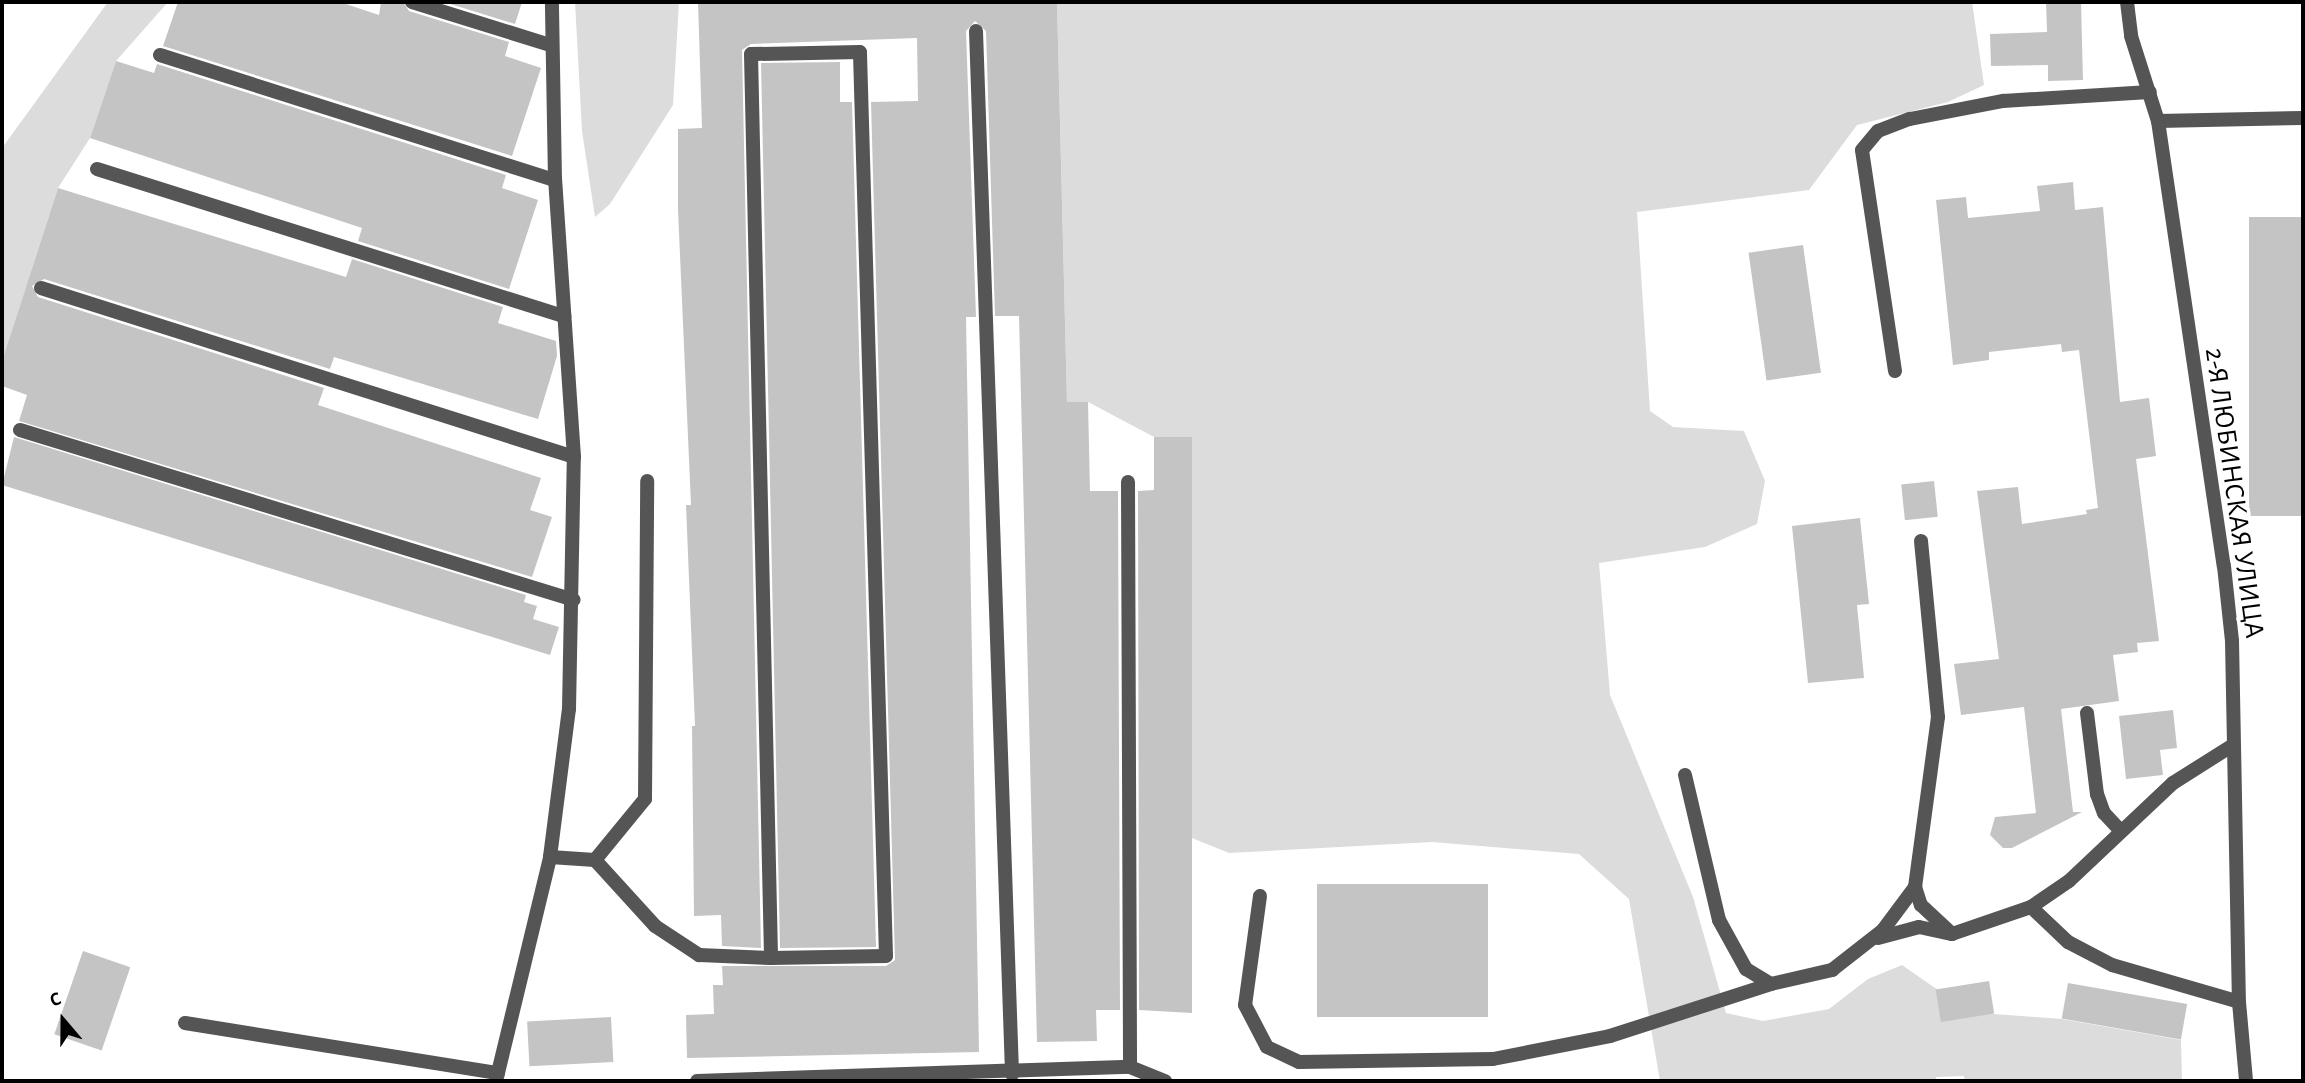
<!DOCTYPE html>
<meta charset="utf-8">
<style>
body{margin:0}
#map{position:relative;width:2305px;height:1083px;overflow:hidden;background:#fff;font-family:"Alegreya Sans",sans-serif}
div>[style]{position:absolute}
.green>*{inset:0;background:#dcdcdc}
.building>*{inset:0;background:#c4c4c4;transform-origin:0 0}
.lane>*{height:14px;margin:-7px;padding:0 7px;transform-origin:7px;border-radius:7px;background:#555}
.street>*{height:14px;margin:-7px;padding:0 7px;transform-origin:7px;border-radius:7px;background:#555}
span{translate:-50% -50%;white-space:nowrap;text-align:center;line-height:1.15;-webkit-text-stroke:7px #fff;paint-order:stroke}
.street-label{font-size:28px;color:#000}
.frame{position:absolute;inset:0;border:4px solid #000;pointer-events:none}
.north{position:absolute;left:28px;top:985px;width:70px;height:70px;-webkit-text-stroke:5px #fff;paint-order:stroke;rotate:340deg;font-size:19px;font-weight:700;line-height:28px;text-align:center;color:#000}
.north::after{content:'';display:block;margin:auto;width:24px;height:32px;background:#000;clip-path:polygon(50% 0,100% 100%,50% 72%,0 100%)}
</style>
<div id="map">
<div class="green">
<div style="clip-path:polygon(108px 2px,168px 2px,116px 61px,90px 138px,58px 188px,2px 361px,2px 148px)"></div>
<div style="clip-path:polygon(575px 2px,679px 2px,673px 105px,610px 204px,595px 217px,582px 131px)"></div>
<div style="clip-path:polygon(1057px 2px,1972px 2px,1984px 85px,1948px 102px,1857px 125px,1809px 190px,1637px 212px,1650px 411px,1673px 427px,1744px 431px,1765px 481px,1757px 524px,1705px 547px,1599px 563px,1610px 695px,1693px 897px,1726px 1013px,1763px 1021px,1829px 1009px,1868px 979px,1902px 965px,1935px 988px,1994px 1014px,2062px 1019px,2181px 1040px,2182px 1081px,1965px 1081px,1964px 1076px,1936px 1077px,1936px 1081px,1660px 1081px,1629px 899px,1579px 854px,1432px 842px,1229px 853px,1192px 838px,1154px 437px,1088px 402px,1067px 402px)"></div>
</div>
<div class="building">
<div style="clip-path:polygon(178px 2px,340px 2px,379px 15px,381px 2px,403px 2px,409px 11px,509px 42px,505px 56px,541px 68px,512px 156px,163px 46px)"></div>
<div style="clip-path:polygon(444px 2px,522px 2px,515px 24px)"></div>
<div style="clip-path:polygon(698px 2px,1057px 2px,1067px 402px,1088px 402px,1090px 491px,1118px 491px,1120px 1010px,1096px 1010px,1097px 1041px,1037px 1042px,1019px 316px,995px 316px,986px 31px,975px 21px,966px 31px,976px 317px,966px 317px,979px 1052px,687px 1058px,686px 1015px,714px 1014px,713px 985px,723px 985px,722px 966px,886px 966px,895px 960px,871px 102px,918px 101px,917px 38px,751px 44px,742px 50px,761px 948px,722px 946px,721px 915px,694px 916px,692px 726px,695px 726px,686px 505px,691px 505px,678px 210px,678px 129px,702px 128px)"></div>
<div style="clip-path:polygon(2046px 2px,2081px 2px,2083px 80px,2048px 81px,2048px 65px,1991px 66px,1990px 34px,2047px 32px)"></div>
<div style="clip-path:polygon(116px 61px,154px 73px,157px 64px,506px 175px,502px 188px,538px 200px,509px 289px,358px 241px,362px 228px,90px 138px)"></div>
<div style="clip-path:polygon(840px 62px,840px 102px,852px 102px,876px 947px,780px 948px,761px 63px)"></div>
<div style="clip-path:polygon(2073px 182px,2075px 210px,2103px 207px,2120px 402px,2149px 398px,2156px 456px,2136px 459px,2159px 641px,2137px 643px,2138px 652px,2113px 655px,2119px 701px,2061px 709px,2073px 812px,2082px 812px,2012px 848px,2003px 848px,1990px 835px,1995px 817px,2036px 813px,2024px 707px,1961px 715px,1954px 664px,1999px 659px,1977px 491px,2018px 487px,2022px 524px,2087px 514px,2086px 510px,2098px 508px,2079px 350px,2062px 352px,2061px 344px,1989px 352px,1989px 360px,1953px 365px,1936px 200px,1966px 197px,1968px 218px,2040px 211px,2037px 186px)"></div>
<div style="clip-path:polygon(58px 188px,346px 277px,352px 259px,503px 307px,498px 323px,556px 341px,557px 356px,538px 419px,334px 357px,330px 369px,44px 279px,32px 286px,38px 297px,324px 388px,318px 405px,541px 478px,530px 510px,552px 517px,532px 577px,19px 421px,27px 395px,2px 386px,2px 361px)"></div>
<div style="left:2303px;top:217px;width:299px;height:54px;rotate:90deg"></div>
<div style="left:1803px;top:245px;width:129px;height:55px;rotate:82deg"></div>
<div style="clip-path:polygon(14px 437px,526px 595px,524px 602px,537px 606px,533px 619px,559px 627px,550px 655px,2px 485px)"></div>
<div style="clip-path:polygon(1154px 437px,1192px 437px,1192px 1013px,1139px 1010px,1138px 491px,1154px 490px)"></div>
<div style="left:1934px;top:481px;width:36px;height:33px;rotate:84deg"></div>
<div style="clip-path:polygon(1860px 518px,1869px 604px,1857px 605px,1864px 678px,1808px 683px,1792px 526px)"></div>
<div style="clip-path:polygon(2173px 710px,2177px 748px,2160px 750px,2163px 775px,2126px 779px,2119px 716px)"></div>
<div style="left:1488px;top:884px;width:133px;height:171px;rotate:90deg"></div>
<div style="left:83px;top:951px;width:50px;height:88px;rotate:19deg"></div>
<div style="left:1989px;top:981px;width:33px;height:54px;rotate:81deg"></div>
<div style="left:2068px;top:983px;width:121px;height:36px;rotate:10deg"></div>
<div style="left:611px;top:1017px;width:45px;height:84px;rotate:87deg"></div>
</div>
<div class="lane">
<div style="left:412px;top:2px;width:145px;rotate:17.3deg"></div>
<div style="left:976px;top:31px;width:1044px;rotate:88.02deg"></div>
<div style="left:160px;top:55px;width:414px;rotate:17.6deg"></div>
<div style="left:2158px;top:121px;width:145px;rotate:-1.2deg"></div>
<div style="left:97px;top:169px;width:490px;rotate:17.5deg"></div>
<div style="left:41px;top:288px;width:559px;rotate:17.59deg"></div>
<div style="left:20px;top:430px;width:579px;rotate:17.06deg"></div>
<div style="left:1128px;top:482px;width:585px;rotate:89.8deg"></div>
<div style="left:2087px;top:713px;width:82px;rotate:83deg"></div>
<div style="left:2097px;top:794px;width:20px;rotate:70deg"></div>
<div style="left:2104px;top:813px;width:25px;rotate:47deg"></div>
<div style="left:1685px;top:775px;width:149px;rotate:76.8deg"></div>
<div style="left:1719px;top:920px;width:56px;rotate:61.1deg"></div>
<div style="left:1746px;top:969px;width:29px;rotate:31deg"></div>
<div style="left:1771px;top:984px;width:63px;rotate:-12.9deg"></div>
<div style="left:1832px;top:970px;width:65px;rotate:-38.1deg"></div>
<div style="left:1883px;top:930px;width:54px;rotate:-53.3deg"></div>
<div style="left:550px;top:857px;width:45px;rotate:3.8deg"></div>
<div style="left:595px;top:860px;width:89px;rotate:47.7deg"></div>
<div style="left:655px;top:926px;width:53px;rotate:33.4deg"></div>
<div style="left:699px;top:955px;width:72px;rotate:2.4deg"></div>
<div style="left:771px;top:958px;width:115px;rotate:-1deg"></div>
<div style="left:886px;top:956px;width:904px;rotate:-91.65deg"></div>
<div style="left:860px;top:52px;width:109px;rotate:178.9deg"></div>
<div style="left:751px;top:54px;width:904px;rotate:88.73deg"></div>
<div style="left:595px;top:860px;width:79px;rotate:-50.7deg"></div>
<div style="left:645px;top:799px;width:318px;rotate:-89.6deg"></div>
<div style="left:1260px;top:896px;width:110px;rotate:97.8deg"></div>
<div style="left:1245px;top:1005px;width:47px;rotate:62.4deg"></div>
<div style="left:1267px;top:1047px;width:35px;rotate:25deg"></div>
<div style="left:1299px;top:1062px;width:194px;rotate:-0.9deg"></div>
<div style="left:1493px;top:1059px;width:119px;rotate:-11.1deg"></div>
<div style="left:1610px;top:1036px;width:169px;rotate:-17.9deg"></div>
<div style="left:2031px;top:907px;width:51px;rotate:43.4deg"></div>
<div style="left:2068px;top:942px;width:50px;rotate:27.6deg"></div>
<div style="left:2112px;top:965px;width:132px;rotate:16.2deg"></div>
<div style="left:1878px;top:938px;width:42px;rotate:-15deg"></div>
<div style="left:1919px;top:927px;width:34px;rotate:12deg"></div>
<div style="left:185px;top:1023px;width:317px;rotate:9.1deg"></div>
<div style="left:496px;top:1081px;width:230px;rotate:-76.4deg"></div>
<div style="left:550px;top:857px;width:149px;rotate:-82.7deg"></div>
<div style="left:569px;top:709px;width:252px;rotate:-88.9deg"></div>
<div style="left:574px;top:457px;width:278px;rotate:-93.9deg"></div>
<div style="left:555px;top:180px;width:178px;rotate:-91deg"></div>
<div style="left:697px;top:1081px;width:433px;rotate:-1.9deg"></div>
<div style="left:1130px;top:1067px;width:38px;rotate:22deg"></div>
</div>
<div class="street">
<div style="left:2127px;top:2px;width:34px;rotate:83deg"></div>
<div style="left:2131px;top:36px;width:89px;rotate:72.4deg"></div>
<div style="left:2158px;top:121px;width:450px;rotate:81.6deg"></div>
<div style="left:2224px;top:566px;width:75px;rotate:83.9deg"></div>
<div style="left:2232px;top:641px;width:361px;rotate:88.9deg"></div>
<div style="left:2239px;top:1002px;width:79px;rotate:84.9deg"></div>
<div style="left:1895px;top:371px;width:223px;rotate:-98.5deg"></div>
<div style="left:1862px;top:150px;width:25px;rotate:-50deg"></div>
<div style="left:1878px;top:131px;width:34px;rotate:-21deg"></div>
<div style="left:1910px;top:119px;width:95px;rotate:-11deg"></div>
<div style="left:2003px;top:101px;width:147px;rotate:-3.5deg"></div>
<div style="left:1921px;top:541px;width:177px;rotate:84.5deg"></div>
<div style="left:1938px;top:717px;width:172px;rotate:97.7deg"></div>
<div style="left:1915px;top:887px;width:19px;rotate:72deg"></div>
<div style="left:1921px;top:905px;width:42px;rotate:43.1deg"></div>
<div style="left:1952px;top:934px;width:83px;rotate:-18.9deg"></div>
<div style="left:2031px;top:907px;width:46px;rotate:-34.4deg"></div>
<div style="left:2069px;top:881px;width:143px;rotate:-43.3deg"></div>
<div style="left:2173px;top:783px;width:71px;rotate:-32.3deg"></div>
</div>
<div class="street-label">
<span style="left:2234px;top:493px;rotate:82deg">2-Я ЛЮБИНСКАЯ УЛИЦА</span>
</div>
<div class="frame"></div>
<div class="north">С</div>
</div>
